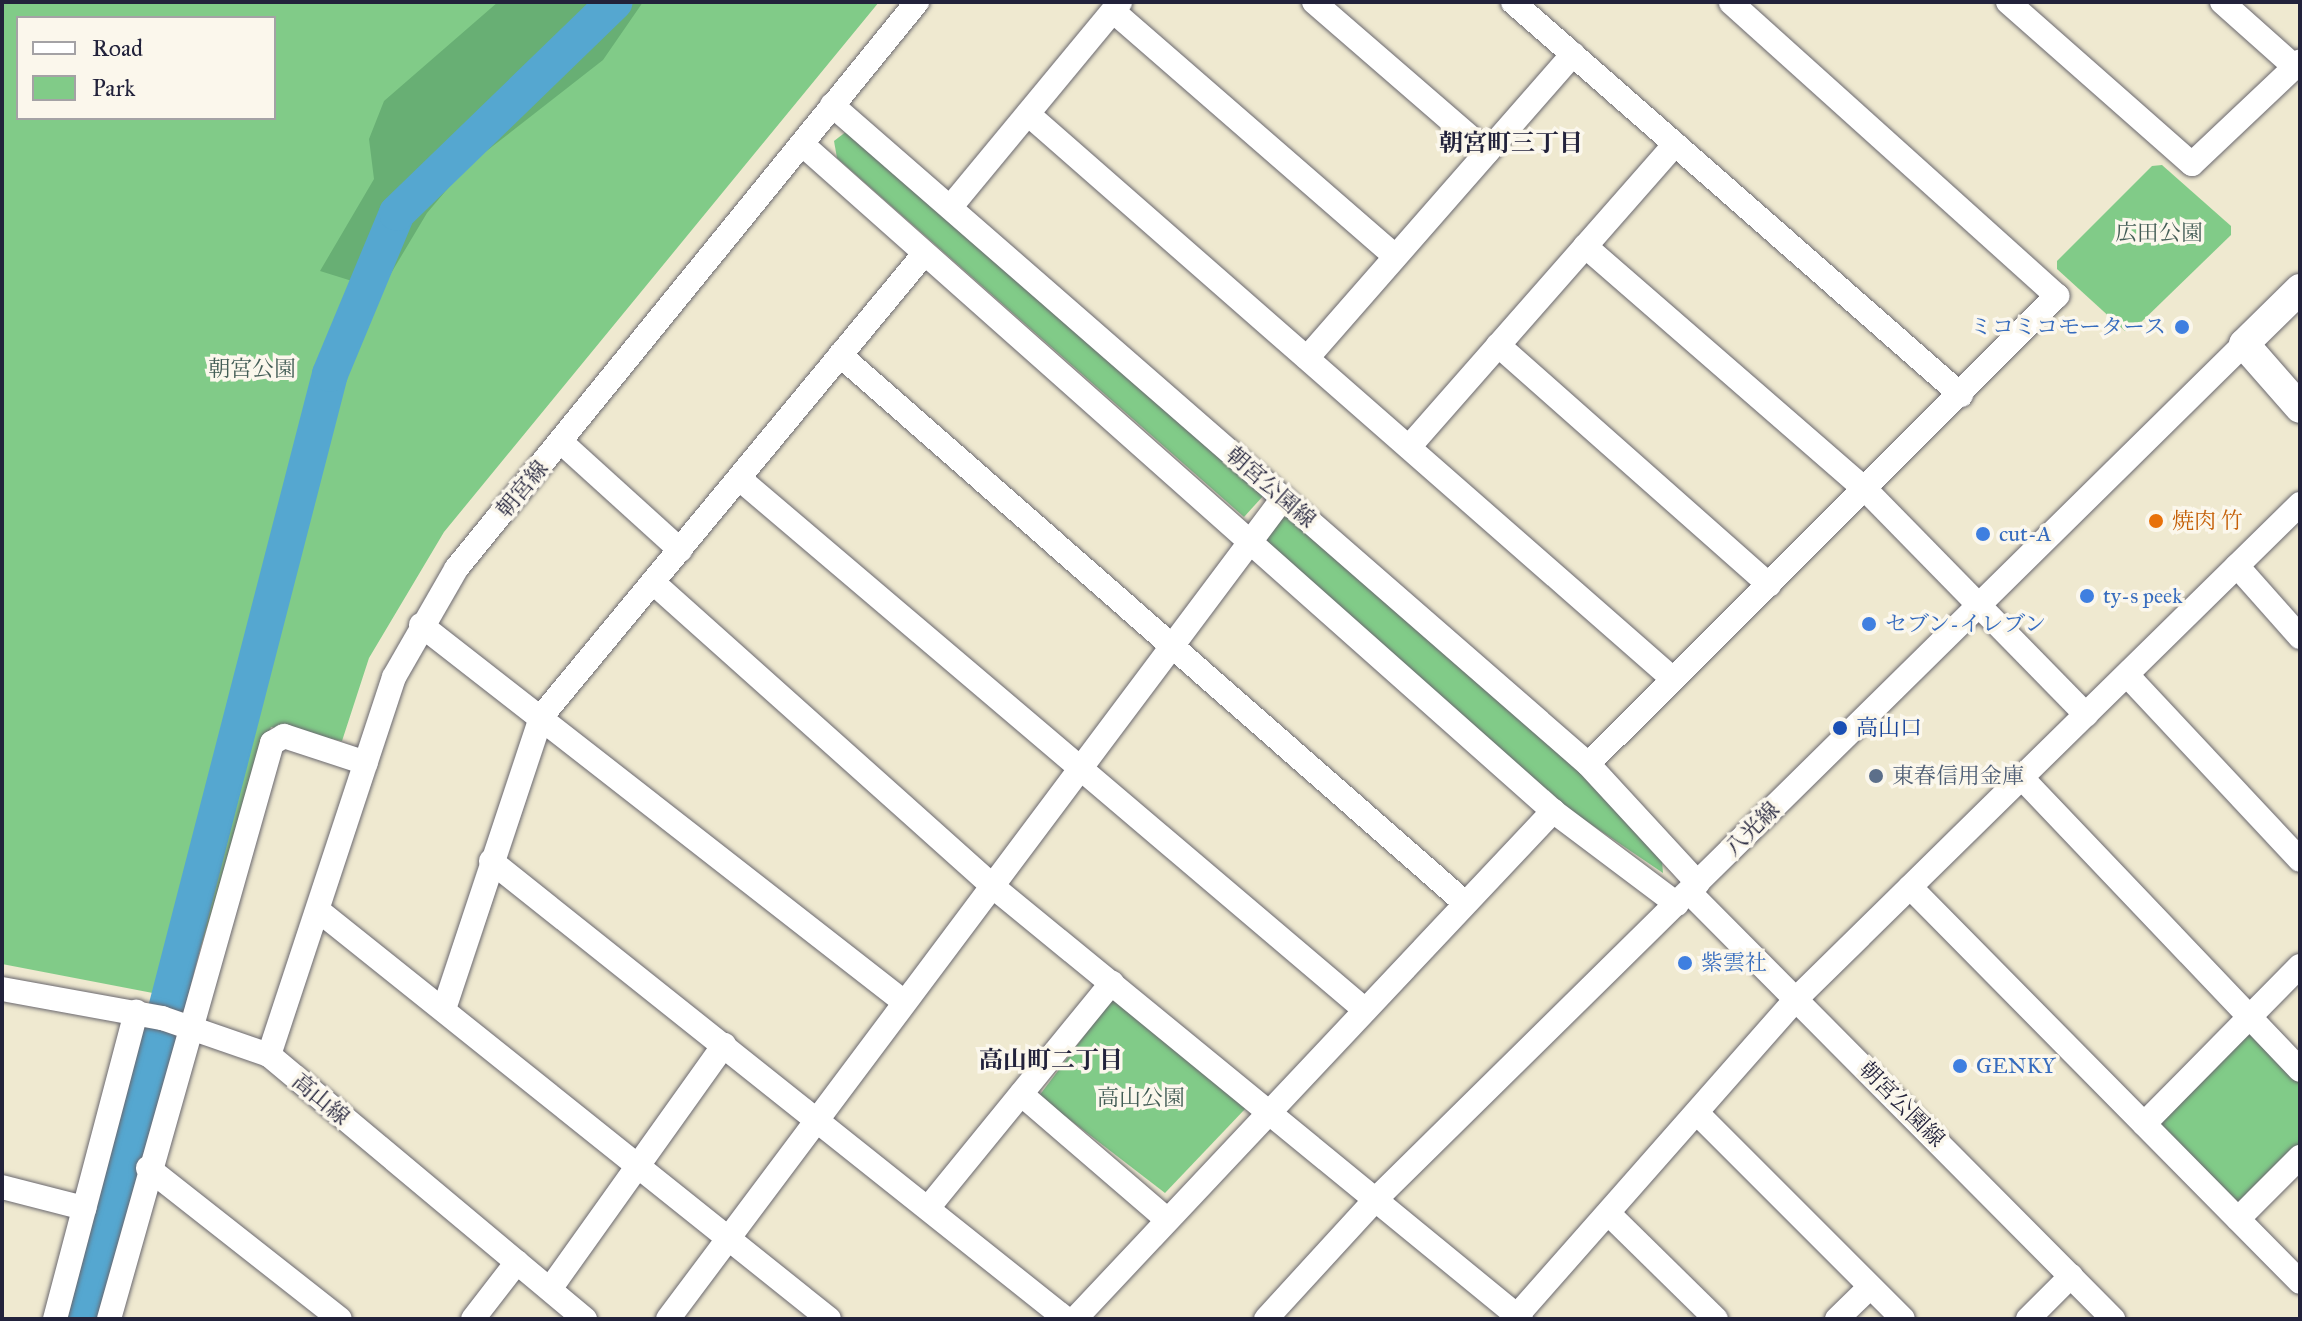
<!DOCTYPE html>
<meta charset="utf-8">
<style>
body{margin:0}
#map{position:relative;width:2302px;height:1321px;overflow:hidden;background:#efe9d0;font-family:"IM FELL Great Primer","Noto Serif JP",serif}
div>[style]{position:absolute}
.green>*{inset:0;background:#81cb88}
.forest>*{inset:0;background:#68af74}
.river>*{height:36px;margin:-18px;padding:0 18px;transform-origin:18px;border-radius:18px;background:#55a7d0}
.roads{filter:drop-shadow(0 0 2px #6a686f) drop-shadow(0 0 2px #6a686f)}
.minor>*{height:24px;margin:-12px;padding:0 12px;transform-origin:12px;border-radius:12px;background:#fff}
.major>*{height:30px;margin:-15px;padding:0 15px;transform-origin:15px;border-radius:15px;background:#fff}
.dots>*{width:22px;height:22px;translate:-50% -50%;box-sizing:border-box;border:4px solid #fbf7ec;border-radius:50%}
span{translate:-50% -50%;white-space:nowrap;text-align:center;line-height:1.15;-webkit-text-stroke:7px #fbf7ec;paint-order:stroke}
.park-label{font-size:22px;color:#435d56}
.shop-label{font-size:22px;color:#366cbe}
.right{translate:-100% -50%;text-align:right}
.left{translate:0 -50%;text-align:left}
.street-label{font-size:22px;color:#22223b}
.food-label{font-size:22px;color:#c56008}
.transit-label{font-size:22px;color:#164399}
.service-label{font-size:22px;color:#4e5e75}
.neighbourhood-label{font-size:24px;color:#22223b;font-weight:700}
.frame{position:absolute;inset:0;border:4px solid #22223b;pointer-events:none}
.legend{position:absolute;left:16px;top:16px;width:260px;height:104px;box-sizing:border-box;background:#fbf7ec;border:2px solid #a4a2a5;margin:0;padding:10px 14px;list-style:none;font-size:24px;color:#22223b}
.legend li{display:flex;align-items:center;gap:16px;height:40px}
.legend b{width:40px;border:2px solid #a4a2a5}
</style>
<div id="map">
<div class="green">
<div style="clip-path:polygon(evenodd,2px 2px,879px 2px,444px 532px,369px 658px,342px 741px,271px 727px,184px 999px,2px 964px,2px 2px,18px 18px,274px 18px,274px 118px,18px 118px,18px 18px)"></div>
<div style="clip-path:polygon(847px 131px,1264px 495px,1244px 517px,837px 158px,834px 141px)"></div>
<div style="clip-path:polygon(2162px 165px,2231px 226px,2231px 235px,2133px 330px,2125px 331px,2057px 269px,2057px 261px,2152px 166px)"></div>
<div style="clip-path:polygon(1278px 508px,1564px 752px,1662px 861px,1663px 873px,1558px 802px,1259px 537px)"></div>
<div style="clip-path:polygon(1112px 999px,1244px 1101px,1245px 1109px,1165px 1193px,1039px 1096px)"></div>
<div style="clip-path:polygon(2247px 1032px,2300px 1077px,2300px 1144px,2242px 1202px,2233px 1202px,2159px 1127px,2159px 1119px)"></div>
</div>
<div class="forest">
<div style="clip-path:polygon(498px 2px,643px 2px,603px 60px,466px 167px,427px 213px,381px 290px,320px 271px,374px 179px,369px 139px,384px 101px)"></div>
</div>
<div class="river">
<div style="left:86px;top:1319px;width:976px;rotate:-75.52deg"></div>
<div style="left:330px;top:374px;width:174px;rotate:-67.4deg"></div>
<div style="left:397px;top:213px;width:303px;rotate:-44.1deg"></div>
</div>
<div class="roads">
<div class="minor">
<div style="left:1314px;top:2px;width:229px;rotate:40.9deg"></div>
<div style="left:1513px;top:2px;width:596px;rotate:41.26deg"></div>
<div style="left:2008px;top:2px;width:245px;rotate:41.4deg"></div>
<div style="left:2192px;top:164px;width:149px;rotate:-43.4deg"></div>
<div style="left:2222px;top:2px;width:98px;rotate:41.7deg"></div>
<div style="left:1113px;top:11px;width:374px;rotate:41deg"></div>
<div style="left:832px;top:105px;width:1003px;rotate:41.08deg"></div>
<div style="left:1588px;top:764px;width:162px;rotate:47.3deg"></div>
<div style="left:1028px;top:114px;width:857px;rotate:41.22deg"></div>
<div style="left:802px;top:144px;width:1004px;rotate:41.61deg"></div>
<div style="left:1553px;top:811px;width:155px;rotate:36.9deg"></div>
<div style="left:953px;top:204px;width:262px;rotate:-50.4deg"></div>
<div style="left:1585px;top:246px;width:371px;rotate:41deg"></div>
<div style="left:1865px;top:489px;width:316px;rotate:45.6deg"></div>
<div style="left:1498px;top:345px;width:362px;rotate:41.5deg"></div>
<div style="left:840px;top:355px;width:831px;rotate:41.24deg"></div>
<div style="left:1307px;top:358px;width:404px;rotate:-48.8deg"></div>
<div style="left:561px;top:442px;width:161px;rotate:42.2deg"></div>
<div style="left:1409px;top:447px;width:403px;rotate:-48.7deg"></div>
<div style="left:741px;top:480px;width:817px;rotate:40.34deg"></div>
<div style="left:2237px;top:566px;width:95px;rotate:48.4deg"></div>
<div style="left:656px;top:585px;width:450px;rotate:41.8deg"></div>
<div style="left:991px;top:885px;width:685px;rotate:39.31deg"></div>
<div style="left:421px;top:625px;width:613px;rotate:37.97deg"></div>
<div style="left:2127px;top:675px;width:253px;rotate:46.9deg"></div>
<div style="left:1588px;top:764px;width:663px;rotate:-44.94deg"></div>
<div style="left:2057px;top:296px;width:439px;rotate:-138deg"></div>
<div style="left:2022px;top:778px;width:403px;rotate:46.4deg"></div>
<div style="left:491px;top:861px;width:735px;rotate:38.54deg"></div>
<div style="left:1910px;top:887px;width:555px;rotate:45.36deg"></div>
<div style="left:1689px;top:892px;width:602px;rotate:45.2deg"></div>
<div style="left:319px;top:911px;width:653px;rotate:38.66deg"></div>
<div style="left:2px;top:989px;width:163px;rotate:10.3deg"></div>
<div style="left:162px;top:1018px;width:113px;rotate:19.1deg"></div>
<div style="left:269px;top:1055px;width:412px;rotate:39.9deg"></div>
<div style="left:444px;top:1009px;width:308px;rotate:-71.6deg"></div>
<div style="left:541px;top:717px;width:601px;rotate:-50.4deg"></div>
<div style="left:269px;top:1055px;width:398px;rotate:-71.7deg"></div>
<div style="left:394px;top:677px;width:125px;rotate:-60.1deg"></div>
<div style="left:456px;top:569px;width:731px;rotate:-50.89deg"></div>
<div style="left:1021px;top:1094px;width:190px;rotate:40.7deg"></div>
<div style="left:1697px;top:1113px;width:291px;rotate:45deg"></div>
<div style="left:2144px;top:1124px;width:222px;rotate:-45.4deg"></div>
<div style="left:148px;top:1168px;width:244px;rotate:38.2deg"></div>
<div style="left:2px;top:1187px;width:85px;rotate:14.4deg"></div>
<div style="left:928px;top:1208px;width:291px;rotate:-50.8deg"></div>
<div style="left:1609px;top:1214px;width:150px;rotate:44.5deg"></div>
<div style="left:2238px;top:1219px;width:88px;rotate:-45deg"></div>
<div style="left:550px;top:1289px;width:300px;rotate:-54.5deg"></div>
<div style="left:55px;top:1319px;width:318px;rotate:-75.2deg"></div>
<div style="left:109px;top:1319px;width:599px;rotate:-74.2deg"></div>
<div style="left:272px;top:743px;width:14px;rotate:-30deg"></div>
<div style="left:284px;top:736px;width:86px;rotate:18.2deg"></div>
<div style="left:473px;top:1319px;width:72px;rotate:-52.3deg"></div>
<div style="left:668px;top:1319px;width:1026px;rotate:-53.16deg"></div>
<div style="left:1075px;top:1319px;width:698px;rotate:-46.74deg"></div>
<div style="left:1266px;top:1319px;width:164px;rotate:-47.5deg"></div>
<div style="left:1377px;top:1198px;width:1217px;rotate:-44.57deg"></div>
<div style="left:1514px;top:1319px;width:428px;rotate:-48.6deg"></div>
<div style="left:1797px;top:998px;width:705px;rotate:-44.48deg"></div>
<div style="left:1837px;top:1319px;width:46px;rotate:-44.1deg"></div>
<div style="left:2028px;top:1319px;width:61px;rotate:-45deg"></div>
</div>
<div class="major">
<div style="left:2300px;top:289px;width:78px;rotate:135.5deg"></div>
<div style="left:2244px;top:344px;width:85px;rotate:48.8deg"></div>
</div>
</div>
<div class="dots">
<div style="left:2182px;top:327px;background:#3f7fe0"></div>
<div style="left:2156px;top:521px;background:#e8710a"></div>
<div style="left:1983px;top:534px;background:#3f7fe0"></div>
<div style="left:2087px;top:596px;background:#3f7fe0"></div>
<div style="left:1869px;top:624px;background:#3f7fe0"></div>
<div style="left:1840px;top:728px;background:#1a4fb4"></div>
<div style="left:1876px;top:776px;background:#5c6f8a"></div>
<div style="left:1685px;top:963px;background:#3f7fe0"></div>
<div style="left:1960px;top:1066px;background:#3f7fe0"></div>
</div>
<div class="park-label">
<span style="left:2159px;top:233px">広田公園</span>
<span style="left:252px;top:369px">朝宮公園</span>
<span style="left:1141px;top:1098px">高山公園</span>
</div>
<div class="shop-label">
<span class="right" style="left:2166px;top:327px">ミコミコモータース</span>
<span class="left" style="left:1999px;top:534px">cut-A</span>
<span class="left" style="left:2103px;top:596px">ty-s peek</span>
<span class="left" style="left:1885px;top:624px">セブン-イレブン</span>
<span class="left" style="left:1701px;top:963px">紫雲社</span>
<span class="left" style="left:1976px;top:1066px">GENKY</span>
</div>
<div class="street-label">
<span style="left:1271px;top:487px;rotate:41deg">朝宮公園線</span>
<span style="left:522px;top:489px;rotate:-50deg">朝宮線</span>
<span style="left:1752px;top:829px;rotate:-45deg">八光線</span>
<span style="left:321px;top:1099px;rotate:40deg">高山線</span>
<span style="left:1902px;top:1104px;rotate:45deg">朝宮公園線</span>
</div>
<div class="food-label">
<span class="left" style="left:2172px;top:521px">焼肉 竹</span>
</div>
<div class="transit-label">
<span class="left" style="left:1856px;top:728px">高山口</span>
</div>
<div class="service-label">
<span class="left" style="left:1892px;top:776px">東春信用金庫</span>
</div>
<div class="neighbourhood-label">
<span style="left:1511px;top:144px">朝宮町三丁目</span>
<span style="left:1051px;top:1061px">高山町二丁目</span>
</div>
<div class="frame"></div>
<ul class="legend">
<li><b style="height:10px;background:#fff"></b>Road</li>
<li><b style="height:22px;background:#81cb88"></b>Park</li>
</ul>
</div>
